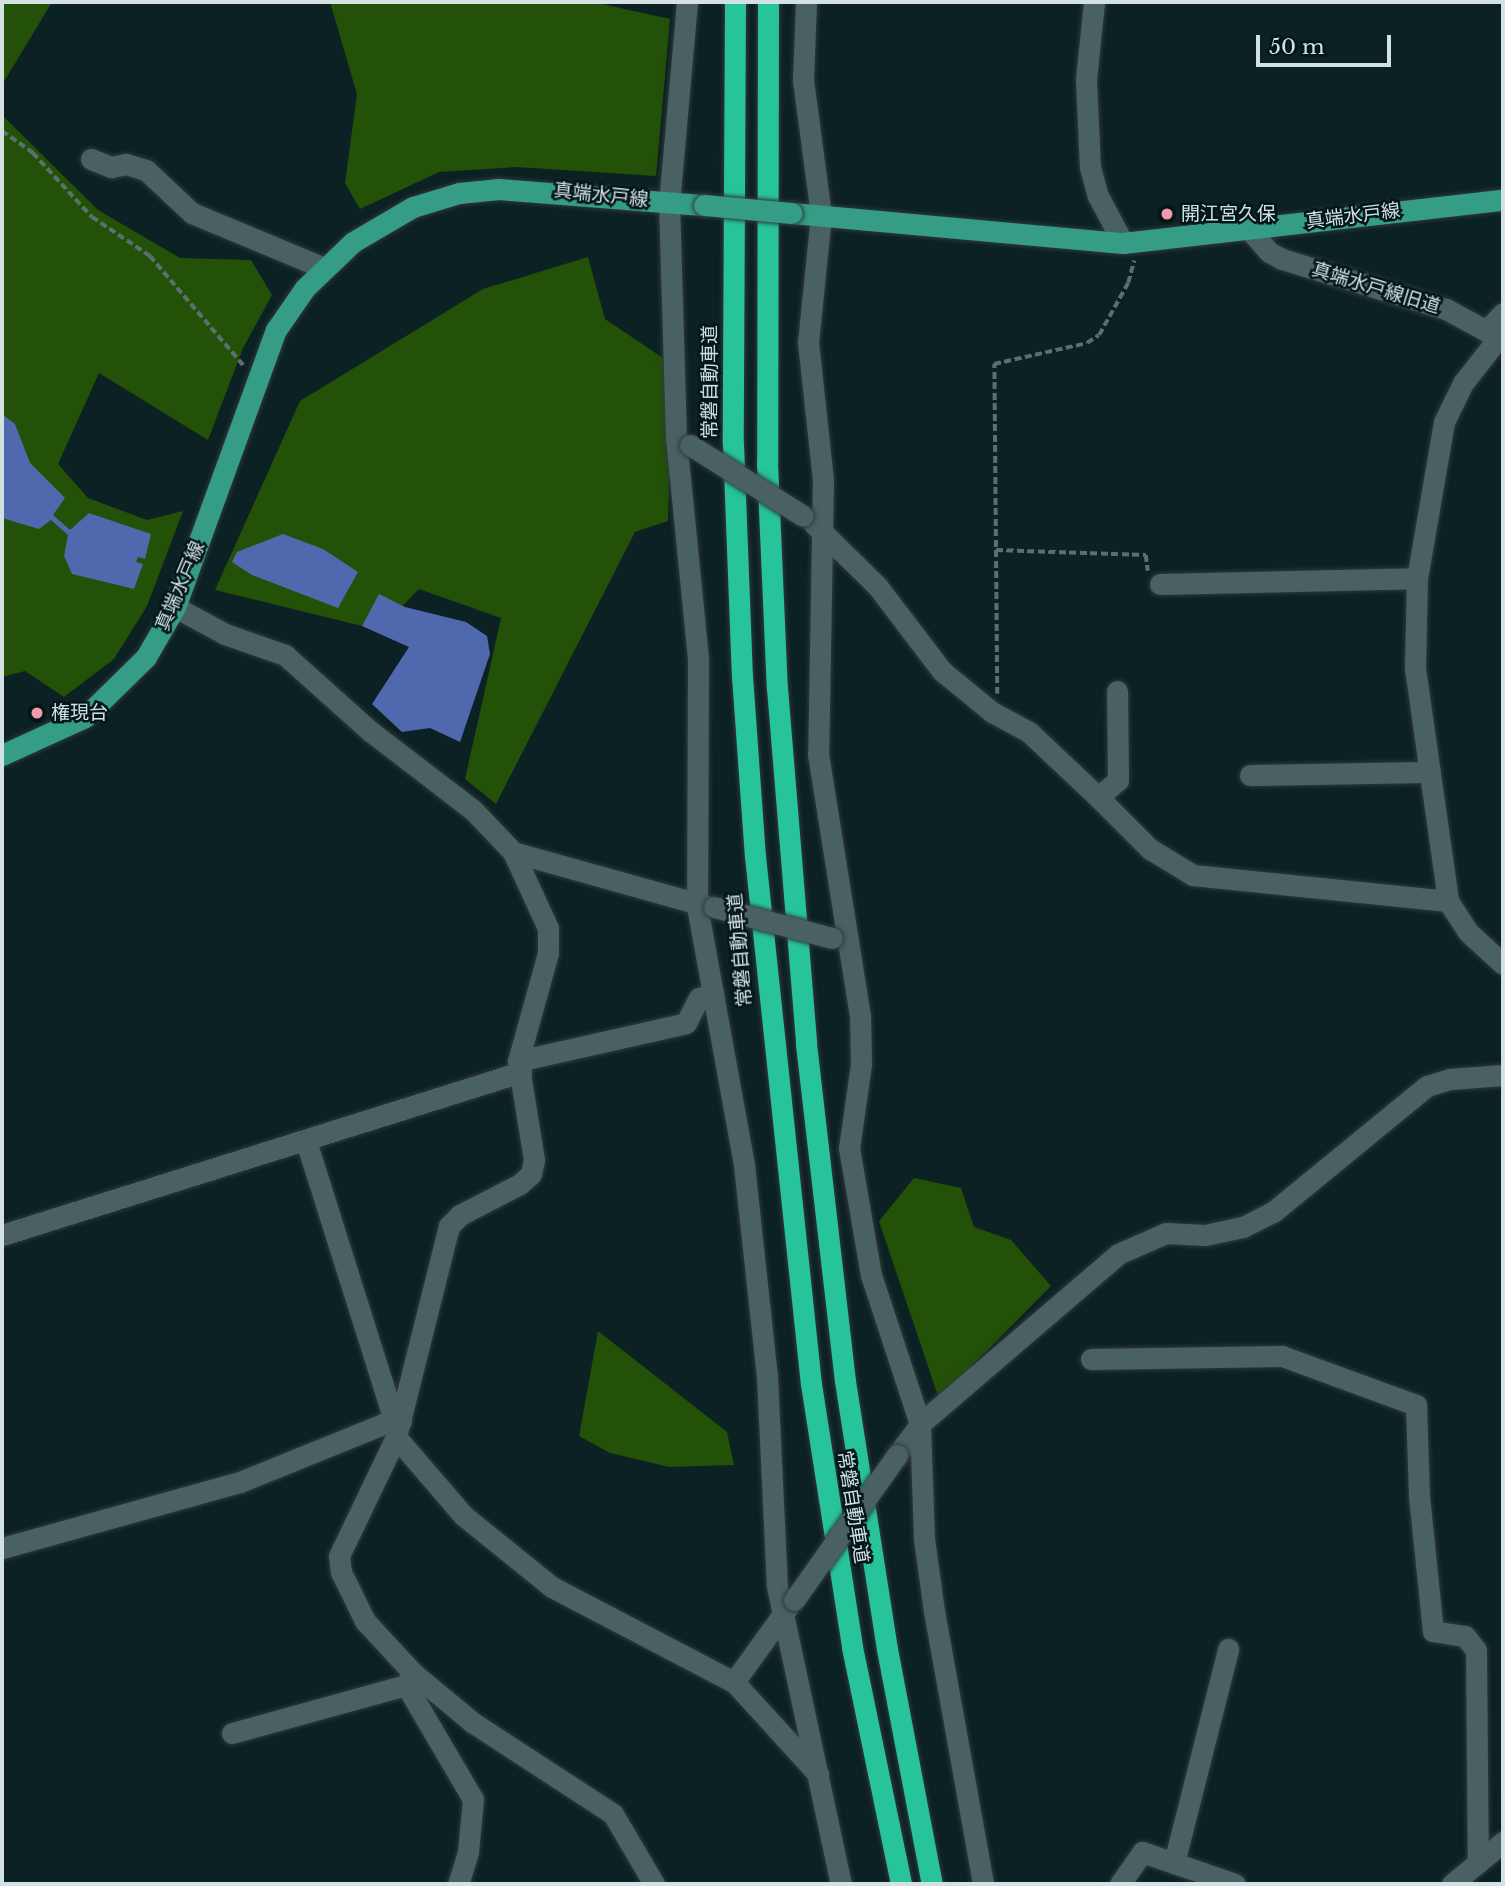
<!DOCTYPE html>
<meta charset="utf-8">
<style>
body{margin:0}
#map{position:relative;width:1505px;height:1886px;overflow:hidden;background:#0c2123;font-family:"Libre Baskerville","Noto Sans JP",serif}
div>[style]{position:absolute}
.forest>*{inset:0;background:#235107}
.water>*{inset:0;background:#5068ad}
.path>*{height:3.5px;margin-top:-1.75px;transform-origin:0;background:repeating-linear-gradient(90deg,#5c6e6f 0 7px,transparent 0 10.5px)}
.roads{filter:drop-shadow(0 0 2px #2f393b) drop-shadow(0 0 2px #2f393b)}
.minor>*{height:21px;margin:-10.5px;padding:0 10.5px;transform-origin:10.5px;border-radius:10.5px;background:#4a6163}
.major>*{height:21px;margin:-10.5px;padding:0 10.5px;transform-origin:10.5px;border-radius:10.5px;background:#359c85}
.highway>*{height:21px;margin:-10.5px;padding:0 10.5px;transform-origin:10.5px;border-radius:10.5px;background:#27c49b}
.bridges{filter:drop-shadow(0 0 2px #2f393b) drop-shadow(0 0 2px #2f393b)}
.minor-bridge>*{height:21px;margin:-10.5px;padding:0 10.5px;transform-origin:10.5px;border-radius:10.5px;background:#4a6163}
.major-bridge>*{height:21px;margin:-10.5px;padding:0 10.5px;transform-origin:10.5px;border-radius:10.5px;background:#359c85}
.dots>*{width:19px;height:19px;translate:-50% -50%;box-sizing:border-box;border:4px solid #031719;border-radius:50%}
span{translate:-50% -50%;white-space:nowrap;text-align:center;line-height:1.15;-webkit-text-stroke:5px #031719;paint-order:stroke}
.street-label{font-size:19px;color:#d4e1e2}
.poi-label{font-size:19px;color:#d4e1e2}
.left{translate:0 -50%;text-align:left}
.frame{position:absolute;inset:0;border:4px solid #d4e1e2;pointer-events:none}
.scale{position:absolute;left:1256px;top:35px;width:135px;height:32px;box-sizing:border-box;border:4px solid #d4e1e2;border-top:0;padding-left:9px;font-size:21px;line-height:24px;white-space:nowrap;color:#d4e1e2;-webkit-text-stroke:5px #031719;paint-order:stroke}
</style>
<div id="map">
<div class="forest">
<div style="clip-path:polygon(2px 2px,52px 2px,2px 85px)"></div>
<div style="clip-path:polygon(330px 2px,593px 2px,670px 19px,656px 176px,516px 167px,439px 172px,360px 209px,345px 183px,357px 94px)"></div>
<div style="clip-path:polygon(2px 115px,98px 210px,180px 258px,251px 260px,272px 295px,243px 348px,208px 440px,99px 373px,58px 464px,88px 498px,147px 520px,183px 511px,147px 606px,114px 659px,64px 697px,25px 671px,2px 677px)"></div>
<div style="clip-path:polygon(588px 257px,605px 319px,663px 358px,670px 445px,668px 521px,635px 532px,496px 804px,465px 779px,501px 618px,419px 589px,379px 630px,215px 590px,300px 401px,483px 289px)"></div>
<div style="clip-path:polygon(914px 1178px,961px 1188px,974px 1227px,1011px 1240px,1051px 1286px,939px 1399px,879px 1221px)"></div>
<div style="clip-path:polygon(598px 1331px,727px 1432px,734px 1465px,669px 1467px,610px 1453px,579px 1436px)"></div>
</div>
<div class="water">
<div style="clip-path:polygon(2px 414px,15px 424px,30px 463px,65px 498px,53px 515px,70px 530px,89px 513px,151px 534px,145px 559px,138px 557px,136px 562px,143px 564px,134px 589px,72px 574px,64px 556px,68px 535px,51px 520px,39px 529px,2px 518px)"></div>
<div style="clip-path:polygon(283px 534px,323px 549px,358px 572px,338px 608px,252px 575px,232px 562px,237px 552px)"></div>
<div style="clip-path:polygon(379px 594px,405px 607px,466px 622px,487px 636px,490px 654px,460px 742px,430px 728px,402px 732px,372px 704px,409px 647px,362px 626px)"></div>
</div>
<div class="path">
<div style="left:2px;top:131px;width:38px;rotate:35deg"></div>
<div style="left:33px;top:153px;width:87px;rotate:47.3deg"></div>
<div style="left:92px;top:217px;width:70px;rotate:33.9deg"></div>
<div style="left:150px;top:256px;width:145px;rotate:49.5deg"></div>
<div style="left:996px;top:550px;width:150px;rotate:1.9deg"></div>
<div style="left:1146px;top:555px;width:16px;rotate:83deg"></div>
<div style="left:997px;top:694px;width:330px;rotate:-90.5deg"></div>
<div style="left:994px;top:364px;width:95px;rotate:-12.7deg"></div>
<div style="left:1087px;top:343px;width:14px;rotate:-34deg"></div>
<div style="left:1099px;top:335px;width:60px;rotate:-60.9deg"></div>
<div style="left:1128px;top:283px;width:23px;rotate:-75deg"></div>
</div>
<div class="roads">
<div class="minor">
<div style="left:687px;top:2px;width:201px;rotate:95.1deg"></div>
<div style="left:669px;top:202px;width:236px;rotate:88.3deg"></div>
<div style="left:676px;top:438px;width:221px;rotate:84.3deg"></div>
<div style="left:698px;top:658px;width:248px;rotate:90.2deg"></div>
<div style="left:697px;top:906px;width:263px;rotate:79.7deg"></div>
<div style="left:744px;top:1165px;width:212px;rotate:83.8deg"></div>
<div style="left:767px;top:1376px;width:210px;rotate:87.3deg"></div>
<div style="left:777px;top:1586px;width:305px;rotate:77.9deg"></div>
<div style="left:806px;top:2px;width:78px;rotate:92.2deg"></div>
<div style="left:803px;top:80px;width:136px;rotate:82.4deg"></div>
<div style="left:821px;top:215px;width:128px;rotate:95.8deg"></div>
<div style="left:808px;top:342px;width:139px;rotate:83.8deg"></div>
<div style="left:823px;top:480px;width:274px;rotate:91deg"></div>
<div style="left:818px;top:754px;width:264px;rotate:80.9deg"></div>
<div style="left:860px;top:1015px;width:49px;rotate:88.8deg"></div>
<div style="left:861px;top:1064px;width:85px;rotate:98.1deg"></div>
<div style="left:849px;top:1148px;width:129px;rotate:80.2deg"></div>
<div style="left:871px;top:1275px;width:157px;rotate:71.8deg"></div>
<div style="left:920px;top:1424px;width:115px;rotate:88deg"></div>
<div style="left:924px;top:1539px;width:73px;rotate:82.1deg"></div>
<div style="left:934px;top:1611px;width:277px;rotate:79.8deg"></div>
<div style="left:1094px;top:2px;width:78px;rotate:95.9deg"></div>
<div style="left:1086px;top:80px;width:87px;rotate:87.4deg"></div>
<div style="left:1090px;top:167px;width:30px;rotate:75deg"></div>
<div style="left:1098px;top:196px;width:53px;rotate:62deg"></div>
<div style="left:91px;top:159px;width:22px;rotate:22deg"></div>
<div style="left:111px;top:167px;width:15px;rotate:-11deg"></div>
<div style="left:126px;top:164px;width:21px;rotate:17deg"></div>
<div style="left:146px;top:170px;width:63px;rotate:43.1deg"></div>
<div style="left:192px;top:213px;width:143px;rotate:22.6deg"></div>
<div style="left:1250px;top:230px;width:29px;rotate:49deg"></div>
<div style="left:1269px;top:252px;width:15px;rotate:28deg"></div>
<div style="left:1282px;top:259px;width:171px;rotate:17deg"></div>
<div style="left:1446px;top:309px;width:65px;rotate:28.5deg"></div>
<div style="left:1488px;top:329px;width:22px;rotate:-47deg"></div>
<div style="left:1499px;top:337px;width:58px;rotate:128deg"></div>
<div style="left:1463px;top:383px;width:43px;rotate:116deg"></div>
<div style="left:1444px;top:422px;width:158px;rotate:99.8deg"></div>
<div style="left:1417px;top:578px;width:90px;rotate:91.3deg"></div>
<div style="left:1415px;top:668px;width:235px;rotate:81.9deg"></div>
<div style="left:1448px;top:901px;width:37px;rotate:57deg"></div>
<div style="left:1468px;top:932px;width:47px;rotate:42.4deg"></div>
<div style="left:814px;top:524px;width:90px;rotate:44.5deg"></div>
<div style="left:878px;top:587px;width:106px;rotate:52.7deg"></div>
<div style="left:942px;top:671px;width:65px;rotate:39.4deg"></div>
<div style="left:992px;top:712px;width:42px;rotate:28.4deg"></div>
<div style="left:1029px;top:732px;width:95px;rotate:43.3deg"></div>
<div style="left:1098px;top:797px;width:26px;rotate:-40deg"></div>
<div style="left:1118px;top:780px;width:89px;rotate:-90.6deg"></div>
<div style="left:1160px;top:584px;width:257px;rotate:-1.3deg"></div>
<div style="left:175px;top:607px;width:57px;rotate:28.4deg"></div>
<div style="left:225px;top:634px;width:64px;rotate:19.3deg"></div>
<div style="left:285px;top:655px;width:114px;rotate:41.8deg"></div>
<div style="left:370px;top:731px;width:130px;rotate:37.5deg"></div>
<div style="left:473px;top:810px;width:58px;rotate:46.4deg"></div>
<div style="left:513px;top:852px;width:201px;rotate:15.6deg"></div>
<div style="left:1250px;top:775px;width:180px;rotate:-1deg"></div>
<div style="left:1098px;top:797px;width:74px;rotate:45deg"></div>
<div style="left:1150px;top:849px;width:50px;rotate:31.2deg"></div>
<div style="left:1193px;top:875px;width:256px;rotate:5.8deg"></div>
<div style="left:513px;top:852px;width:84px;rotate:65.3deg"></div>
<div style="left:548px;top:928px;width:25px;rotate:90deg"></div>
<div style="left:548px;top:953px;width:112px;rotate:105.5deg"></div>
<div style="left:518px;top:1061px;width:100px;rotate:80.8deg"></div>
<div style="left:534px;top:1160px;width:14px;rotate:102deg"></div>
<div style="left:531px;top:1174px;width:15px;rotate:138deg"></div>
<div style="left:520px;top:1184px;width:68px;rotate:152.7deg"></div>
<div style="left:460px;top:1215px;width:16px;rotate:135deg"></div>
<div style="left:449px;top:1226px;width:218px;rotate:104.1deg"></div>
<div style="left:396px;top:1437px;width:132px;rotate:115.6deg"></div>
<div style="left:339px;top:1556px;width:16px;rotate:83deg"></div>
<div style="left:341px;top:1572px;width:55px;rotate:63.9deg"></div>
<div style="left:365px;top:1621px;width:71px;rotate:47.3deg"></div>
<div style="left:413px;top:1673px;width:77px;rotate:39.7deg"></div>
<div style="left:472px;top:1722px;width:168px;rotate:33.1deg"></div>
<div style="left:613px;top:1814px;width:81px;rotate:59.6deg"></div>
<div style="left:518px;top:1061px;width:172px;rotate:-12.7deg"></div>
<div style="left:686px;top:1023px;width:28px;rotate:-63deg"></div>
<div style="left:699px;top:998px;width:15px;rotate:-16deg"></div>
<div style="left:306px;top:1141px;width:282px;rotate:72.5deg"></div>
<div style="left:391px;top:1410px;width:15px;rotate:48deg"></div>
<div style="left:2px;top:1235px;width:544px;rotate:-17.44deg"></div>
<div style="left:1091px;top:1359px;width:191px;rotate:-0.9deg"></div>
<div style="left:1282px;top:1356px;width:143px;rotate:20.1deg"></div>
<div style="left:1416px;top:1405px;width:91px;rotate:88.1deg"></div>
<div style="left:1419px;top:1496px;width:136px;rotate:84.1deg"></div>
<div style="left:1433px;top:1631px;width:32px;rotate:9deg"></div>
<div style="left:1465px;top:1636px;width:18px;rotate:52deg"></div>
<div style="left:1476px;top:1650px;width:213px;rotate:89.5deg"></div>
<div style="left:396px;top:1437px;width:104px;rotate:49.3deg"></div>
<div style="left:464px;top:1516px;width:113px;rotate:38.9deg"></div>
<div style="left:552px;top:1587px;width:205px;rotate:27.6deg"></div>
<div style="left:734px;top:1682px;width:125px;rotate:47.6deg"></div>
<div style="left:897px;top:1455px;width:39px;rotate:-53deg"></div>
<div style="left:920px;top:1424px;width:261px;rotate:-40.6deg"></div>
<div style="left:1118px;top:1254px;width:52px;rotate:-23.6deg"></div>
<div style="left:1166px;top:1233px;width:39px;rotate:3deg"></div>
<div style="left:1205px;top:1235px;width:39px;rotate:-12deg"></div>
<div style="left:1243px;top:1227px;width:34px;rotate:-27deg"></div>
<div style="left:1273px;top:1212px;width:199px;rotate:-39.3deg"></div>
<div style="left:1427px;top:1086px;width:24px;rotate:-17deg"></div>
<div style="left:1450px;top:1079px;width:53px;rotate:-4.3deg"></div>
<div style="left:2px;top:1548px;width:247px;rotate:-15.5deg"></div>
<div style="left:240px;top:1482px;width:157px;rotate:-22.1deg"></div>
<div style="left:385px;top:1423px;width:16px;rotate:-7deg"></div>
<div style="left:734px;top:1682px;width:92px;rotate:-54.2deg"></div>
<div style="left:406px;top:1685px;width:132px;rotate:59.6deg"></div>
<div style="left:473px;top:1799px;width:53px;rotate:95.4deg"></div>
<div style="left:468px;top:1852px;width:34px;rotate:107deg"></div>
<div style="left:232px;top:1733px;width:180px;rotate:-15.4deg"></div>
<div style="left:406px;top:1685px;width:13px;rotate:-58deg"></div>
<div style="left:1174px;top:1863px;width:221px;rotate:-75.8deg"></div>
<div style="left:1120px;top:1884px;width:39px;rotate:-55deg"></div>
<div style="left:1142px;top:1852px;width:98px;rotate:19deg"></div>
<div style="left:1452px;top:1884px;width:66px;rotate:-39.5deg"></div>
</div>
<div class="major">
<div style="left:792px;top:213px;width:332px;rotate:5.2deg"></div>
<div style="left:1123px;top:243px;width:382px;rotate:-6.5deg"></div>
<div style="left:2px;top:755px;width:91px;rotate:-24.6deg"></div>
<div style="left:85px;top:717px;width:86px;rotate:-44.5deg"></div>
<div style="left:146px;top:657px;width:58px;rotate:-59.9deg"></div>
<div style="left:175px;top:607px;width:295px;rotate:-70deg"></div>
<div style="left:276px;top:330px;width:51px;rotate:-55.4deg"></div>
<div style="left:305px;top:288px;width:66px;rotate:-43.8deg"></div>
<div style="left:353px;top:242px;width:69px;rotate:-30.3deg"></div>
<div style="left:413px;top:207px;width:48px;rotate:-16.9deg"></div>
<div style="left:459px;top:193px;width:40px;rotate:-5.7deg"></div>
<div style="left:499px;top:189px;width:206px;rotate:4.5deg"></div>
</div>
<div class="highway">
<div style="left:735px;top:2px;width:442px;rotate:90.3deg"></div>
<div style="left:733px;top:444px;width:232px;rotate:87.8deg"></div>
<div style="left:742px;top:676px;width:180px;rotate:85.9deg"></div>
<div style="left:755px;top:856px;width:531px;rotate:83.95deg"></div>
<div style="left:811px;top:1384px;width:266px;rotate:81.1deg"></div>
<div style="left:852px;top:1647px;width:242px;rotate:78.3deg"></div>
<div style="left:768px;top:2px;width:461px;rotate:90.1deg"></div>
<div style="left:767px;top:463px;width:225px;rotate:87.5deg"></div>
<div style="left:777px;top:688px;width:357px;rotate:85.3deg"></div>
<div style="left:806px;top:1044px;width:339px;rotate:83.4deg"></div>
<div style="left:845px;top:1381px;width:271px;rotate:81.1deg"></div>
<div style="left:887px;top:1649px;width:239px;rotate:79.2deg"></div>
</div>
</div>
<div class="bridges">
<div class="minor-bridge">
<div style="left:690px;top:445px;width:133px;rotate:32.1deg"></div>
<div style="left:714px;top:907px;width:122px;rotate:14.7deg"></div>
<div style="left:794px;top:1600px;width:178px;rotate:-54.6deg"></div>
</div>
<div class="major-bridge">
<div style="left:704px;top:205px;width:88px;rotate:5.2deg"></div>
</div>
</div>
<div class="dots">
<div style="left:1167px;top:214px;background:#f29aac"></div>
<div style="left:37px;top:713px;background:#f29aac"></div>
</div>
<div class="street-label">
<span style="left:601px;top:195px;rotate:6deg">真端水戸線</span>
<span style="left:1353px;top:216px;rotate:-7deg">真端水戸線</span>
<span style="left:1376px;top:288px;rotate:17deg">真端水戸線旧道</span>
<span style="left:710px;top:382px;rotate:-90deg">常磐自動車道</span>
<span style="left:180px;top:586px;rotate:-67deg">真端水戸線</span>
<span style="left:740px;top:950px;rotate:-95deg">常磐自動車道</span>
<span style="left:853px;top:1507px;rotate:81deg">常磐自動車道</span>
</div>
<div class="poi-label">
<span class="left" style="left:1181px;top:214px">開江宮久保</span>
<span class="left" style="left:51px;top:713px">権現台</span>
</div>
<div class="frame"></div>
<div class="scale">50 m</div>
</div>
